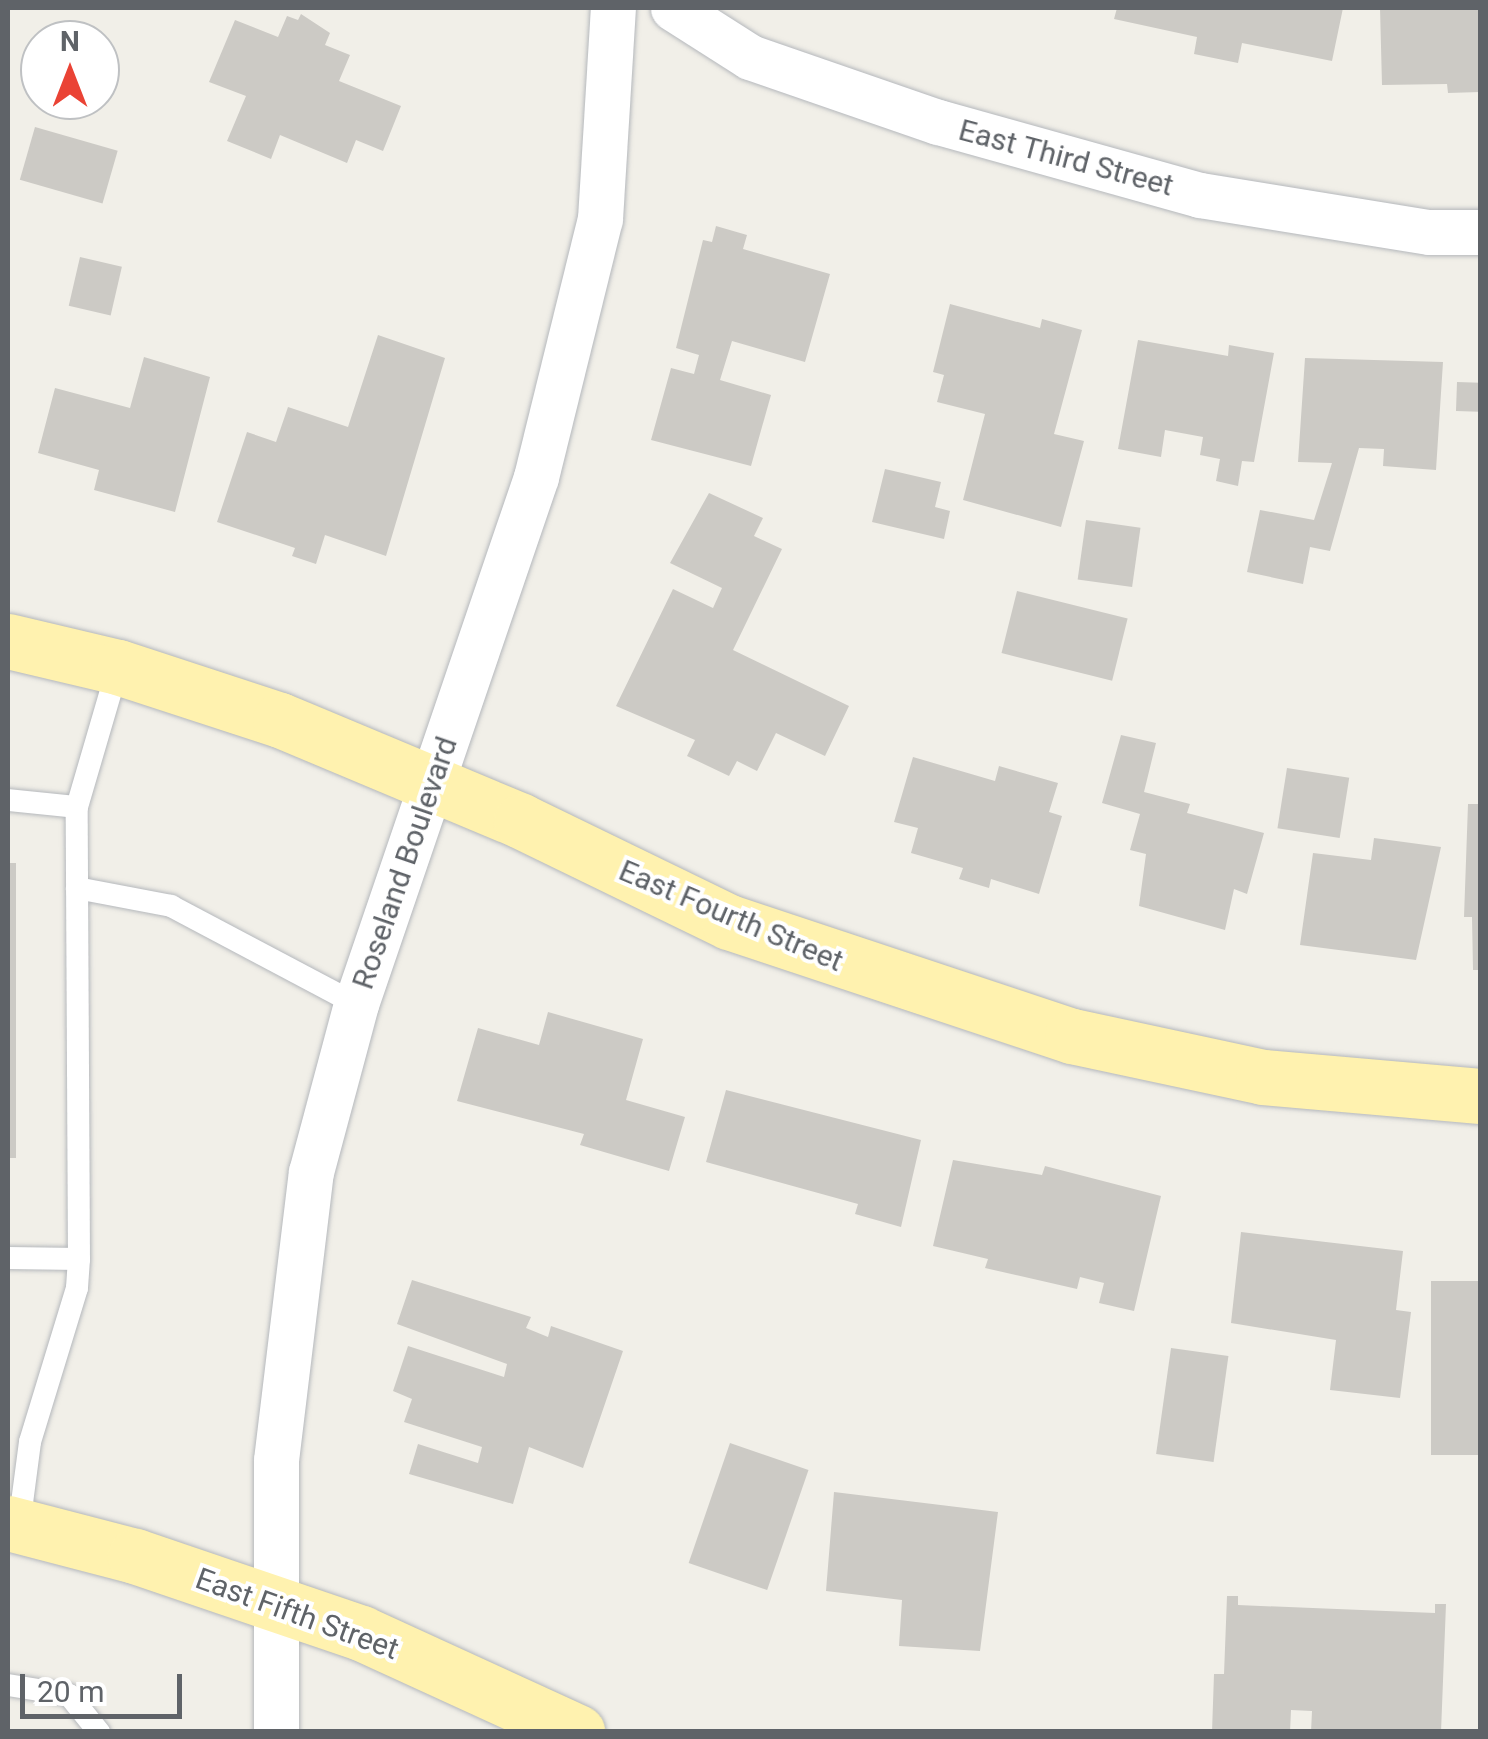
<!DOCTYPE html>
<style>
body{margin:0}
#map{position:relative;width:1488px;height:1739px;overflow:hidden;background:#f1efe8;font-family:Roboto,sans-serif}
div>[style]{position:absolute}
.building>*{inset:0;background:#cccac5;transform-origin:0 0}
.roads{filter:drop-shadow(0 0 2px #b5b8bc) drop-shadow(0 0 2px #b5b8bc)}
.lane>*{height:22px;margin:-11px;padding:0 11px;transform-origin:11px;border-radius:11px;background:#fff}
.street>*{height:45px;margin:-22.5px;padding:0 22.5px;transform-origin:22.5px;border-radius:22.5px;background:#fff}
.primary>*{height:55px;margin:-27.5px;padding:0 27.5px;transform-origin:27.5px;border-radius:27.5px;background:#fff2af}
span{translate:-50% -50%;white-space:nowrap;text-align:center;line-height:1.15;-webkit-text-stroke:8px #fff;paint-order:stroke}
.street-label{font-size:30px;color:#5f6368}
.frame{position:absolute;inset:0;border:10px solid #5f6368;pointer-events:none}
.north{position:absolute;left:20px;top:20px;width:100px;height:100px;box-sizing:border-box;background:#fff;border:2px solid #bfc1c3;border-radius:50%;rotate:0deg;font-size:28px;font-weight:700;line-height:40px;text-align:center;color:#5f6368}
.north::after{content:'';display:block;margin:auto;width:35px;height:45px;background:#ea4335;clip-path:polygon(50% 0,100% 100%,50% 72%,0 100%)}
.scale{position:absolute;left:20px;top:1674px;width:162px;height:45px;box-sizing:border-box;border:5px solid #5f6368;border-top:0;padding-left:12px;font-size:30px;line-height:35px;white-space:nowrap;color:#5f6368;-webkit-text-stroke:8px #fff;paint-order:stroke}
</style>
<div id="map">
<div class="building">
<div style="clip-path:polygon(1117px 8px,1343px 8px,1332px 61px,1242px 43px,1238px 63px,1194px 54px,1197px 37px,1114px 19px)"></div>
<div style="clip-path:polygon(1380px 8px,1480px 8px,1480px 92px,1448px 93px,1447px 84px,1382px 85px)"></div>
<div style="clip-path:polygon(301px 14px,330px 33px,325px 45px,350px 55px,339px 81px,401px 106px,383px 151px,356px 140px,347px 163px,280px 135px,271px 159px,227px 141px,246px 96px,209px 82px,235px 20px,278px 37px,287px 16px,298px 20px)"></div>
<div style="left:35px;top:127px;width:86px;height:55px;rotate:16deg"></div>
<div style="clip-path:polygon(716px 226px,747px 235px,743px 249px,830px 274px,805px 362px,732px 341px,720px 380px,771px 395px,751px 466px,651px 440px,671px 368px,694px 374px,699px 355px,676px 348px,703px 240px,712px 242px)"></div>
<div style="left:80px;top:257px;width:43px;height:50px;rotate:13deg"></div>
<div style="clip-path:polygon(950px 304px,1040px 328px,1042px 319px,1082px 330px,1054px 434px,1084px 441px,1061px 527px,963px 500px,985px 414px,937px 402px,944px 375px,933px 372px)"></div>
<div style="clip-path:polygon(378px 335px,445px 358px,386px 556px,325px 535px,316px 564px,292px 556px,295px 548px,217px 522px,247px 432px,276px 442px,288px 407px,348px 427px)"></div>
<div style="clip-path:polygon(1138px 340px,1228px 356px,1229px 345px,1274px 353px,1254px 462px,1242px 461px,1238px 486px,1216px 481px,1220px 459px,1200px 455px,1203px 437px,1165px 430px,1161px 457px,1118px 449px)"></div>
<div style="clip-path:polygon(144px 357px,210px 377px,175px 512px,94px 490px,99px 470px,38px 453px,55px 388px,130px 408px)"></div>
<div style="clip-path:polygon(1305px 358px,1443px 362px,1436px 470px,1383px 466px,1384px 449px,1359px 448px,1330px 551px,1310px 547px,1303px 584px,1247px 572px,1260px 510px,1314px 520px,1332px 463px,1298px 462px)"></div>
<div style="left:1457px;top:382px;width:23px;height:29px;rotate:2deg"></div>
<div style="clip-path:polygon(885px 469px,941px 482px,935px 507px,950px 511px,944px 539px,872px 522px)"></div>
<div style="clip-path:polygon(709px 493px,763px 518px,754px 536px,782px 549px,733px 650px,849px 706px,825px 756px,776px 733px,757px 771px,737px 761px,729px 776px,687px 756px,695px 740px,616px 706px,673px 589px,713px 608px,722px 588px,670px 563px)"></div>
<div style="left:1086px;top:520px;width:55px;height:60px;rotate:8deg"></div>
<div style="left:1017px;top:591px;width:114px;height:64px;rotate:14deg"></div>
<div style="clip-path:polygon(1121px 735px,1156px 743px,1144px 792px,1190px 804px,1187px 813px,1264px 833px,1247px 894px,1234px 889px,1225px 930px,1139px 906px,1146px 854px,1130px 850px,1140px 814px,1102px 803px)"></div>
<div style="clip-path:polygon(913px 757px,995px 781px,999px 766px,1058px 783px,1049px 812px,1062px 816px,1039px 894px,991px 879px,989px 888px,959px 879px,963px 868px,911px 853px,918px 828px,894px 822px)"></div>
<div style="left:1287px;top:768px;width:63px;height:61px;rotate:9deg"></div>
<div style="clip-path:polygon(1468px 804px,1480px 804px,1480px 970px,1473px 970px,1472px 917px,1464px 917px)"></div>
<div style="clip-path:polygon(1374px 838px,1441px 847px,1416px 960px,1300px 945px,1313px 853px,1371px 860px)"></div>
<div style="left:8px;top:863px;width:8px;height:295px"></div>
<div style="clip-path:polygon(548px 1012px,643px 1039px,626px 1100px,685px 1117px,669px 1171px,580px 1145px,584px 1134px,457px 1101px,478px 1028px,539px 1045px)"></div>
<div style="clip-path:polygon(726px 1090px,921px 1140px,901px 1227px,855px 1214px,858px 1204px,706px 1162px)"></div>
<div style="clip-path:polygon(953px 1160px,1042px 1175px,1045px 1166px,1161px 1196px,1134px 1311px,1099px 1303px,1104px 1283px,1080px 1277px,1077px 1289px,985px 1268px,988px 1259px,933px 1246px)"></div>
<div style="clip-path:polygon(1241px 1232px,1403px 1251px,1396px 1310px,1411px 1312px,1400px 1398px,1330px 1390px,1336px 1340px,1231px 1323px)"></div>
<div style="clip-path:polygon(412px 1280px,531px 1317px,526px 1328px,548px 1337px,551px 1326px,623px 1351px,583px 1468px,529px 1447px,513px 1504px,409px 1474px,418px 1444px,478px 1463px,482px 1447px,404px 1422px,412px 1399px,393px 1391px,408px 1346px,504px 1377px,507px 1364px,397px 1324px)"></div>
<div style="left:1480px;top:1281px;width:174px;height:49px;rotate:90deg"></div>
<div style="left:1171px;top:1348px;width:58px;height:107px;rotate:8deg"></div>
<div style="left:730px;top:1443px;width:83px;height:127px;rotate:19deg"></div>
<div style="clip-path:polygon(834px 1492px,998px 1512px,980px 1651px,899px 1646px,902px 1600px,826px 1591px)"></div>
<div style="clip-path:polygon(1227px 1596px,1238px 1596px,1238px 1605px,1435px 1613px,1435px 1604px,1446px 1604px,1441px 1732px,1311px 1732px,1312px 1711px,1291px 1710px,1290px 1732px,1212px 1732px,1214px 1674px,1224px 1674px)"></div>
</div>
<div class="roads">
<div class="lane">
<div style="left:8px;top:800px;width:69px;rotate:5.8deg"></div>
<div style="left:77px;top:888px;width:96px;rotate:10.8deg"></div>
<div style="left:171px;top:906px;width:209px;rotate:27.9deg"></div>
<div style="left:8px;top:1258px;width:71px;rotate:0.8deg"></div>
<div style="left:79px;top:1259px;width:29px;rotate:94deg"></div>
<div style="left:77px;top:1288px;width:161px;rotate:107deg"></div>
<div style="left:30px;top:1442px;width:85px;rotate:97.5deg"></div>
<div style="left:79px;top:1259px;width:452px;rotate:-90.3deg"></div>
<div style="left:77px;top:807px;width:146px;rotate:-73.7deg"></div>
<div style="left:8px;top:1685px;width:62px;rotate:9.3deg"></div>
<div style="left:69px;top:1695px;width:48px;rotate:51deg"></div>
</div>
<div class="street">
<div style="left:673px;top:8px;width:91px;rotate:32.5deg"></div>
<div style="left:750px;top:57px;width:199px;rotate:19.1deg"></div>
<div style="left:938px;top:122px;width:272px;rotate:15.6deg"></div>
<div style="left:1200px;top:195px;width:232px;rotate:9.2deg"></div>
<div style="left:1429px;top:232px;width:51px"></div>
<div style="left:276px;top:1732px;width:272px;rotate:-90deg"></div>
<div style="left:276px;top:1460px;width:290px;rotate:-83.1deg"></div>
<div style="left:311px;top:1172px;width:174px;rotate:-75deg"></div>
<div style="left:356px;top:1004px;width:557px;rotate:-71.14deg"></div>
<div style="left:536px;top:477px;width:266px;rotate:-76.1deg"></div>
<div style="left:600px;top:219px;width:211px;rotate:-86.5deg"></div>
</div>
<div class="primary">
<div style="left:8px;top:641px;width:113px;rotate:13.3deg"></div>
<div style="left:118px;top:667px;width:170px;rotate:18.1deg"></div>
<div style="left:280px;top:720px;width:261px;rotate:22.7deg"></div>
<div style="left:521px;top:821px;width:231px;rotate:25.9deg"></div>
<div style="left:729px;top:922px;width:361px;rotate:18.4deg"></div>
<div style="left:1072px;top:1036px;width:195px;rotate:12.1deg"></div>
<div style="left:1263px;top:1077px;width:218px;rotate:5deg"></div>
<div style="left:8px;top:1523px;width:131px;rotate:14.6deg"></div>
<div style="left:135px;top:1556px;width:239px;rotate:18.8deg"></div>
<div style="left:361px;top:1633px;width:238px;rotate:24.6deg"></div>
</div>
</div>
<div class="street-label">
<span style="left:1066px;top:158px;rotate:15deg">East Third Street</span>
<span style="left:405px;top:863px;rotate:-71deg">Roseland Boulevard</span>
<span style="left:731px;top:916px;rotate:23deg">East Fourth Street</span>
<span style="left:297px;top:1614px;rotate:20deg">East Fifth Street</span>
</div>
<div class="frame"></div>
<div class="north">N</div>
<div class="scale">20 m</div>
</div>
